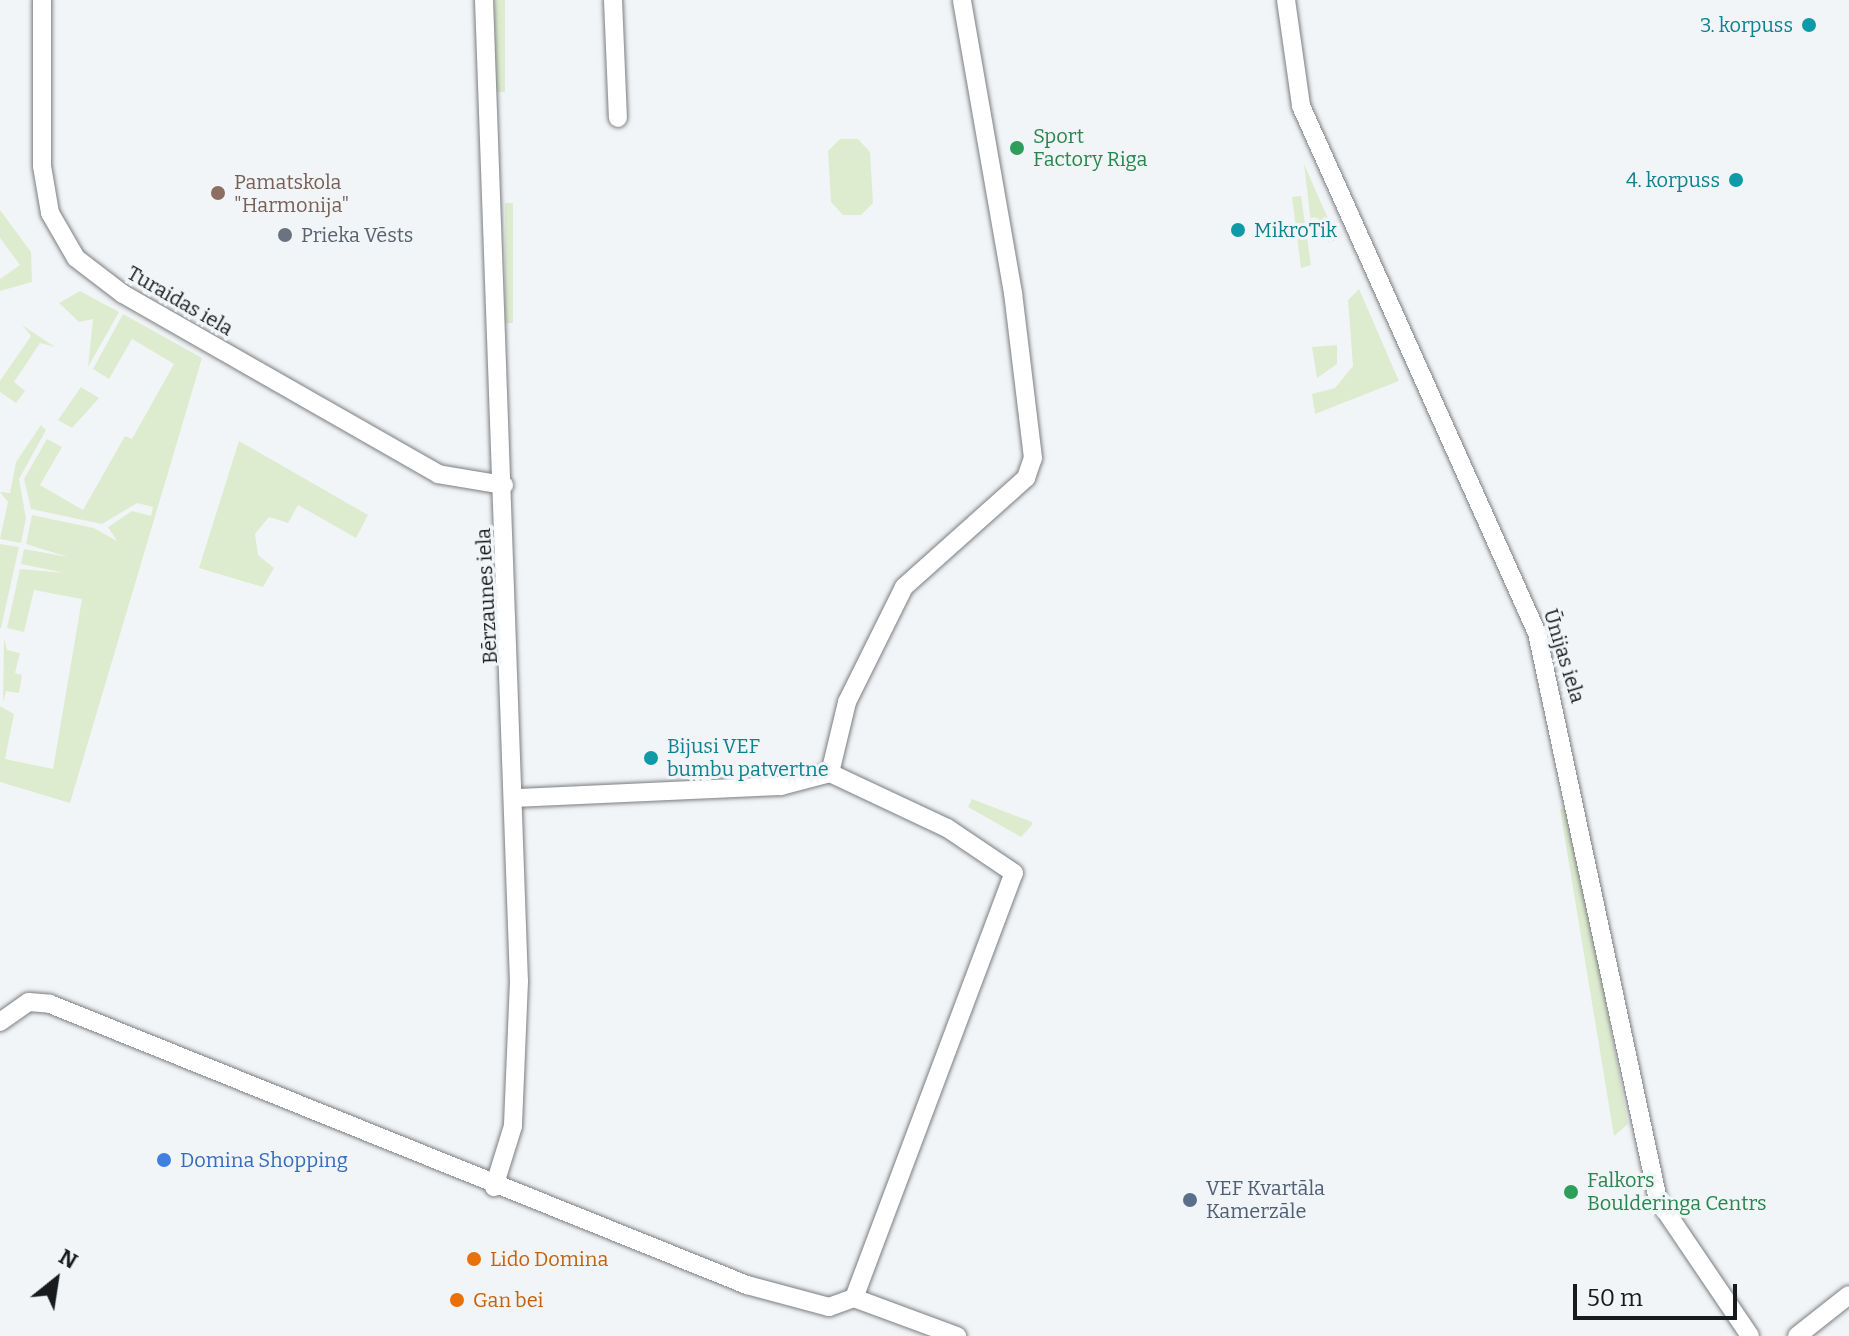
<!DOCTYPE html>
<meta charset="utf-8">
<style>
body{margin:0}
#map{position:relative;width:1849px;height:1336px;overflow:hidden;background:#f2f5f7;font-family:Bitter,serif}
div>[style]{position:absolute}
.green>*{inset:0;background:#ddeccf;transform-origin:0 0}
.roads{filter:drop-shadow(0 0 2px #7c7e80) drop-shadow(0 0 2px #7c7e80)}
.street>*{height:18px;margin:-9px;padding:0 9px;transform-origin:9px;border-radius:9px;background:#fff}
.dots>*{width:22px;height:22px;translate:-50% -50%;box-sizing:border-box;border:4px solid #f2f5f7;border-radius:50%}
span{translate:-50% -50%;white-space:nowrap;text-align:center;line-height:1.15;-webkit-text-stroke:6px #f2f5f7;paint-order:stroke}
.culture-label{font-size:20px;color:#0d838f}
.right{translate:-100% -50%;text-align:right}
.left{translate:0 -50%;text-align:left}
.leisure-label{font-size:20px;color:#27864d}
.education-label{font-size:20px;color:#785e54}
.worship-label{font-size:20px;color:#5b616d}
.street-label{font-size:20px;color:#191a1b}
.shop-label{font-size:20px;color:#366cbe}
.service-label{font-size:20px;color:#4e5e75}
.food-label{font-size:20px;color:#c56008}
.north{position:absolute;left:16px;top:1240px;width:80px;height:80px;-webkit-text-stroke:6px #f2f5f7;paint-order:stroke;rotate:30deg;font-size:22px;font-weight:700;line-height:32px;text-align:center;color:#191a1b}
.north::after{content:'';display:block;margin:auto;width:28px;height:36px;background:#191a1b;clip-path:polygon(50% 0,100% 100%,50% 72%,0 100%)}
.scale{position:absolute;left:1573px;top:1284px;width:164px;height:36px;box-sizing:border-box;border:4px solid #191a1b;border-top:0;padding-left:10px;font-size:24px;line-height:28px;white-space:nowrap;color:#191a1b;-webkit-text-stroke:6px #f2f5f7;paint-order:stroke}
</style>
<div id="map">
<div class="green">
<div style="left:495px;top:0;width:10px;height:92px"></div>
<div style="clip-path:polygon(840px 139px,858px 139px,870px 152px,873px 203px,861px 215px,843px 215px,831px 202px,828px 151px)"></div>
<div style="clip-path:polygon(1304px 164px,1337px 239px,1329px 243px,1320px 223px,1311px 224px)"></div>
<div style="clip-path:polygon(1301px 196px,1311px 265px,1301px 268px,1292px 197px)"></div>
<div style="left:505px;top:203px;width:8px;height:120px"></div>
<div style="clip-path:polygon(0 210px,31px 252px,32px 282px,0 291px,0 279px,20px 265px,0 238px)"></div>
<div style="clip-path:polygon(1359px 289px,1399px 381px,1315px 414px,1312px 394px,1335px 388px,1353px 366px,1348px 300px)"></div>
<div style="clip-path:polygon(80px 291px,119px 312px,88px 367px,93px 319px,79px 322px,59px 303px)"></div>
<div style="clip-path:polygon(123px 314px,202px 358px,70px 803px,0 782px,0 706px,14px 714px,5px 759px,53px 769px,82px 599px,34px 590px,24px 632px,7px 628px,20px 569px,65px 573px,21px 564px,24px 549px,68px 557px,26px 544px,32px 515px,94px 528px,117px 541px,108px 527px,132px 511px,151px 516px,153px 507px,137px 503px,102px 524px,31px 509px,24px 479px,47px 439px,62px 447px,40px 485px,83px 510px,125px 436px,132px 439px,174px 364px,132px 339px,109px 379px,93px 369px)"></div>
<div style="clip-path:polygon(22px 325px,55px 347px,40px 343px,14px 382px,25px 391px,16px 403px,0 392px,0 381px,31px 336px)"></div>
<div style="clip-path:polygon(1337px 345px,1337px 364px,1317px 378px,1312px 347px)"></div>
<div style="clip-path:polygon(81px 387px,99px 398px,72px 428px,58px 420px)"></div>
<div style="clip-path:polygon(41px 425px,46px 430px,19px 479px,26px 518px,21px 543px,0 539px,8px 502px,0 492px,10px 493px,16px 462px)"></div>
<div style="clip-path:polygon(239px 441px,368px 515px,356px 538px,298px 505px,288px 523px,269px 517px,255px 534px,258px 555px,274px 568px,263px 587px,199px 568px)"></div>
<div style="clip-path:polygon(0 544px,19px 547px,1px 628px,0 628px)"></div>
<div style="clip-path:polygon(4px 638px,7px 650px,20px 653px,15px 673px,22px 675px,19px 693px,6px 691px,3px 702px)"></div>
<div style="clip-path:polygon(972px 799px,1032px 822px,1032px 825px,1021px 837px,968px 807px)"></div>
<div style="clip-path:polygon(1571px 808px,1628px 1124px,1614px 1136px,1560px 809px)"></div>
</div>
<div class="roads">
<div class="street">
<div style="left:42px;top:0;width:166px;rotate:90deg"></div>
<div style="left:42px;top:166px;width:48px;rotate:80.3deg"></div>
<div style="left:50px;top:213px;width:52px;rotate:60deg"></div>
<div style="left:76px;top:258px;width:59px;rotate:37.5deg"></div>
<div style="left:123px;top:294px;width:363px;rotate:29.7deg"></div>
<div style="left:438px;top:474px;width:67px;rotate:9.5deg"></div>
<div style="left:484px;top:0;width:982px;rotate:87.96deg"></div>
<div style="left:519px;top:981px;width:145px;rotate:92.4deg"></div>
<div style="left:513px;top:1126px;width:64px;rotate:107.3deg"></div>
<div style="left:613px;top:0;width:118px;rotate:87.6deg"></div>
<div style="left:1286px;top:0;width:107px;rotate:81.9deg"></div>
<div style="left:1301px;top:106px;width:577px;rotate:65.88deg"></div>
<div style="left:1537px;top:633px;width:580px;rotate:77.95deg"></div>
<div style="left:1658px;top:1200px;width:164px;rotate:55.9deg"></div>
<div style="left:830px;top:773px;width:73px;rotate:-76.5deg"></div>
<div style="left:847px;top:702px;width:128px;rotate:-63.6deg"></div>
<div style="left:904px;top:587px;width:164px;rotate:-41.8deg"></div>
<div style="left:1026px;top:478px;width:21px;rotate:-71deg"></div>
<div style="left:1033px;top:458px;width:166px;rotate:-96.9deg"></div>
<div style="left:1013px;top:293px;width:297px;rotate:-99.9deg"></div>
<div style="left:0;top:1022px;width:35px;rotate:-35deg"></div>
<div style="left:29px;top:1002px;width:21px;rotate:5deg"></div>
<div style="left:50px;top:1004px;width:752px;rotate:21.96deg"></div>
<div style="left:747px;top:1285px;width:85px;rotate:15deg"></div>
<div style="left:829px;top:1307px;width:27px;rotate:-20deg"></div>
<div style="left:854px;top:1298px;width:454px;rotate:-69.4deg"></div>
<div style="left:1014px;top:873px;width:81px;rotate:-146.1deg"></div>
<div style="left:947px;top:828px;width:129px;rotate:-154.8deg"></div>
<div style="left:830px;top:773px;width:51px;rotate:165.1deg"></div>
<div style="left:781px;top:786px;width:264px;rotate:177.4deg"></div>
<div style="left:854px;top:1298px;width:110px;rotate:20.3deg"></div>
<div style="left:1797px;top:1336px;width:66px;rotate:-38.3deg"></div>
</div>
</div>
<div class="dots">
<div style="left:1809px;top:25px;background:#0f9aa8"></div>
<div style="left:1017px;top:148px;background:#2e9e5b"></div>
<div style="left:1736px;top:180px;background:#0f9aa8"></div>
<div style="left:218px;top:193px;background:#8d6e63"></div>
<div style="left:1238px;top:230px;background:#0f9aa8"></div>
<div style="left:285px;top:235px;background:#6b7280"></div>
<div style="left:651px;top:758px;background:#0f9aa8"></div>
<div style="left:164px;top:1160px;background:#3f7fe0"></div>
<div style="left:1571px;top:1192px;background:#2e9e5b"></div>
<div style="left:1190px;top:1200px;background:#5c6f8a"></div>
<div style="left:474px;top:1259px;background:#e8710a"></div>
<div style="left:457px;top:1300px;background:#e8710a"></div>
</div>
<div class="culture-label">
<span class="right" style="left:1793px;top:25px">3. korpuss</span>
<span class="right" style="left:1720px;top:180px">4. korpuss</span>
<span class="left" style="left:1254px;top:230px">MikroTik</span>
<span class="left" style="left:667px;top:758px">Bijusi VEF<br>bumbu patvertne</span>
</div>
<div class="leisure-label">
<span class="left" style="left:1033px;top:148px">Sport<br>Factory Riga</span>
<span class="left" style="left:1587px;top:1192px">Falkors<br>Boulderinga Centrs</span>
</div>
<div class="education-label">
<span class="left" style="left:234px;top:194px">Pamatskola<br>"Harmonija"</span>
</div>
<div class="worship-label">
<span class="left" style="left:301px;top:235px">Prieka Vēsts</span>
</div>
<div class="street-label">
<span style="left:180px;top:301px;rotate:30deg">Turaidas iela</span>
<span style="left:487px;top:596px;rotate:-93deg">Bērzaunes iela</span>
<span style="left:1564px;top:656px;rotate:73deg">Ūnijas iela</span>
</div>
<div class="shop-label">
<span class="left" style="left:180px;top:1160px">Domina Shopping</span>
</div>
<div class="service-label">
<span class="left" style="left:1206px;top:1200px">VEF Kvartāla<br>Kamerzāle</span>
</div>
<div class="food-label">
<span class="left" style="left:490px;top:1259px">Lido Domina</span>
<span class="left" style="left:473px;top:1300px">Gan bei</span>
</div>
<div class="north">N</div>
<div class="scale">50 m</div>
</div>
